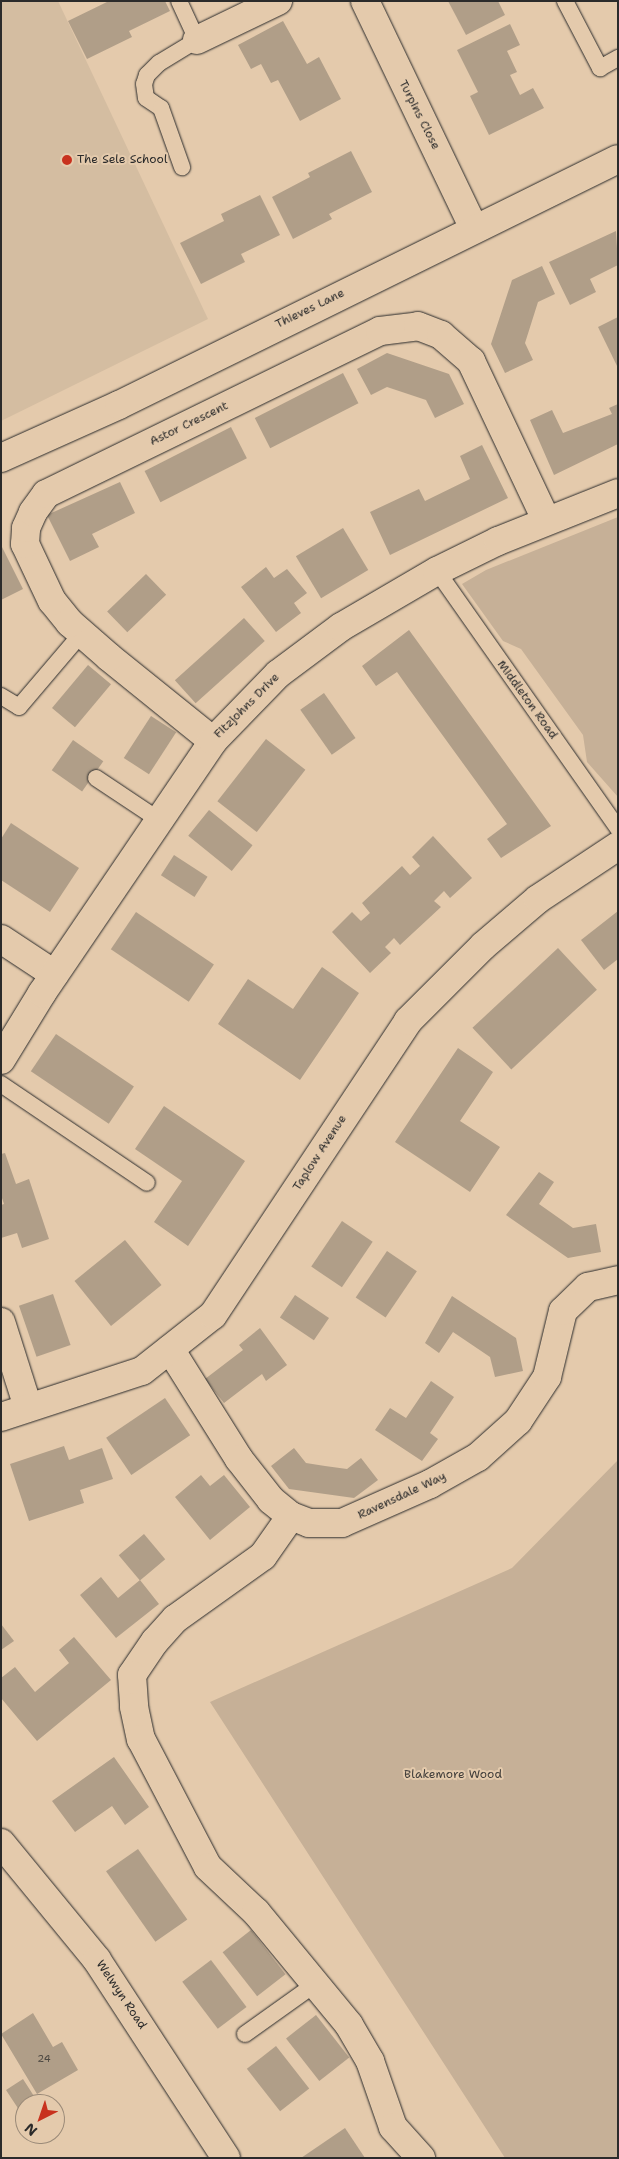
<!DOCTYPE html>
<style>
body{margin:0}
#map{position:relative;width:619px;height:2159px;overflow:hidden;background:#e4caac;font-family:"Shantell Sans",sans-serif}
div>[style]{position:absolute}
.built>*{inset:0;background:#d4bda1}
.green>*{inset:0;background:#c6b097}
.building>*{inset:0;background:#b09e88;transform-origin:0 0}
.roads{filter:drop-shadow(0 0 1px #2b2b2b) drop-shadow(0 0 1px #2b2b2b)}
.lane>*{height:16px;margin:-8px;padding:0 8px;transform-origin:8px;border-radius:8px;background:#e4caac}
.street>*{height:28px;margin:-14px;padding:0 14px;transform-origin:14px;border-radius:14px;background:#e4caac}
.secondary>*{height:28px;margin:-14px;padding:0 14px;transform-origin:14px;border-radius:14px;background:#e4caac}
.dots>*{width:14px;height:14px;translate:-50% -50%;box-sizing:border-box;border:2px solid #e4caac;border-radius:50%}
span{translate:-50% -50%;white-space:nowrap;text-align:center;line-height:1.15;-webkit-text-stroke:4px #e4caac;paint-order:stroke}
.number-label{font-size:10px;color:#4c4842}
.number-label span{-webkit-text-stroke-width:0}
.street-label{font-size:12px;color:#2b2b2b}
.poi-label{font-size:12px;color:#2b2b2b}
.left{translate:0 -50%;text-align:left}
.park-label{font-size:12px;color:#423f3b}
.frame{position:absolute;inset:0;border:2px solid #2b2b2b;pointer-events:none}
.north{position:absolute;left:15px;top:2094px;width:50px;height:50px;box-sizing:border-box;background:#e4caac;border:1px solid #9a8a78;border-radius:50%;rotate:221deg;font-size:14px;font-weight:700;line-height:20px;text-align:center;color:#2b2b2b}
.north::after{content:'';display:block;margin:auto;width:18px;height:22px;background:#c8321e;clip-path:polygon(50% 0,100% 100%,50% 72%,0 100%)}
</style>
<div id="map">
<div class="built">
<div style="clip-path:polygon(1px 1px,58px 1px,208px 319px,1px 421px)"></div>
</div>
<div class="green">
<div style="clip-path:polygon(618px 517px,618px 797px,587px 762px,583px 735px,521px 649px,503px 641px,462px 584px,486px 570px)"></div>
<div style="clip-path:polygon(618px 1460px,618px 2158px,505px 2158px,210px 1702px,512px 1568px)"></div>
</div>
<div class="building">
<div style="clip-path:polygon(109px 1px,165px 1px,170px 11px,129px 31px,132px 37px,87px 59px,68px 21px)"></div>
<div style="clip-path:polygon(448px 1px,498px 1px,505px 15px,466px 35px)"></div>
<div style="clip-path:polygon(283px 21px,307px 64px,319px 57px,341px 99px,300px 121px,278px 80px,271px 83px,261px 64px,251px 69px,238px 45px)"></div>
<div style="clip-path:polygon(510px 24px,520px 45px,507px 51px,517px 72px,510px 75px,520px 95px,533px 88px,544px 108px,489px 135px,470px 96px,478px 92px,457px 50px)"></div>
<div style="clip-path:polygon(351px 151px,372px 192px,329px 214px,332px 219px,293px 239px,272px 197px,310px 177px,308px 173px)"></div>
<div style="clip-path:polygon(260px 195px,280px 235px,241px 254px,245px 262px,201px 284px,180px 243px,224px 221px,221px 214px)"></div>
<div style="clip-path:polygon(616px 231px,618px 265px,590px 279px,596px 292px,570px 305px,549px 262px)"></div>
<div style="clip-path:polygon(542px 266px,555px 294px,538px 302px,525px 343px,533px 360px,505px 373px,491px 344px,512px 280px)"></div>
<div style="clip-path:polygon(618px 317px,618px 368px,598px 327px)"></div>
<div style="clip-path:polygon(387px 353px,449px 374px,464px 404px,435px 418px,426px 400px,387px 387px,371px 395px,357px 369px)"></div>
<div style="left:343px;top:373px;width:34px;height:99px;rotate:63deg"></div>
<div style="clip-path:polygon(618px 404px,618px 444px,554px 475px,530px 420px,552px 410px,563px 433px,612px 414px,609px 408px)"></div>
<div style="left:231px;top:427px;width:35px;height:97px;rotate:63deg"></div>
<div style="clip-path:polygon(482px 445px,508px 498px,390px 555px,370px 512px,419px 489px,425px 501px,470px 479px,460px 456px)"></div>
<div style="clip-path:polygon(120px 482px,135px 513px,92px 534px,99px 547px,70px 561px,47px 515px)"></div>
<div style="left:343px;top:528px;width:49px;height:55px;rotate:59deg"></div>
<div style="clip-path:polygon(1px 545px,23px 589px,1px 600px)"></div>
<div style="clip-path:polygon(266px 567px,274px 578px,287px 569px,307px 593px,294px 603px,301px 613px,276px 632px,241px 587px)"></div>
<div style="left:146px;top:574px;width:29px;height:54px;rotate:46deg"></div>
<div style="left:244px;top:618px;width:31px;height:93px;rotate:48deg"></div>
<div style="clip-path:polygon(409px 630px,551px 826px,501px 858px,487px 839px,507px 824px,409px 689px,397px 672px,376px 686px,362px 666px)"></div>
<div style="left:88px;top:665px;width:30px;height:56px;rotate:40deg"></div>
<div style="left:324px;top:693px;width:55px;height:29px;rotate:55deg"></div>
<div style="left:151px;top:716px;width:30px;height:50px;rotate:33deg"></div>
<div style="left:266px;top:739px;width:50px;height:79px;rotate:38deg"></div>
<div style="left:73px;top:740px;width:37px;height:37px;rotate:35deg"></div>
<div style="left:209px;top:810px;width:56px;height:33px;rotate:39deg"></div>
<div style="clip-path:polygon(11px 823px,79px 868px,50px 912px,1px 880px,1px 839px)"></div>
<div style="clip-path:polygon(433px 836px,472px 878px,450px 898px,444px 891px,434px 901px,441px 907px,400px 945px,394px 938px,385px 947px,391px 953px,370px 973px,332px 932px,352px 912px,361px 921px,370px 913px,362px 903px,402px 866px,410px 875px,420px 866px,412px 857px)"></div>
<div style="left:174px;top:855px;width:40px;height:24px;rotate:33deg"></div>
<div style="clip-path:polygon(618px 911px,618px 959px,604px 970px,581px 940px)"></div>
<div style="left:136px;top:912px;width:94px;height:45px;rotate:34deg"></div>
<div style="left:558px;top:948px;width:57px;height:117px;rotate:47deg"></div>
<div style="clip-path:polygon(322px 967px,359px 993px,300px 1080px,218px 1024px,248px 979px,293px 1009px)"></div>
<div style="left:56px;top:1034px;width:94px;height:45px;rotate:34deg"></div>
<div style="clip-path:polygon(458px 1048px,493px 1072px,460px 1121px,500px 1147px,470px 1192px,395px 1142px)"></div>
<div style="clip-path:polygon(164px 1106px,245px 1161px,188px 1246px,154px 1222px,182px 1181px,135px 1149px)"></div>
<div style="clip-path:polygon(5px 1153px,16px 1184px,29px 1179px,49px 1239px,22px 1248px,17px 1233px,1px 1238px,1px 1205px,4px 1204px,1px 1195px,1px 1154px)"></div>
<div style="clip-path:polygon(539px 1172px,554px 1182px,539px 1204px,573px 1228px,596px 1224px,601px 1252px,568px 1258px,506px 1215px)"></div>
<div style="left:342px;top:1221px;width:37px;height:55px;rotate:34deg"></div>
<div style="left:125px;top:1240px;width:58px;height:65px;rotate:51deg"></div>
<div style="left:387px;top:1251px;width:36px;height:56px;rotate:34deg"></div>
<div style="left:53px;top:1294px;width:54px;height:36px;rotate:71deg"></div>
<div style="left:295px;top:1295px;width:41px;height:27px;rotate:34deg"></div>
<div style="clip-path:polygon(452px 1296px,516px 1338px,523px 1371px,495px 1377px,490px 1357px,453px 1332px,439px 1353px,425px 1343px)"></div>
<div style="clip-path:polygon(260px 1328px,287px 1365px,266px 1381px,262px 1374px,224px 1403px,205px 1379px,243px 1350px,239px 1345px)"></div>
<div style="clip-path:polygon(431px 1381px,454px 1397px,430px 1433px,438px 1439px,422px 1461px,375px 1430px,390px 1408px,406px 1418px)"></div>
<div style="left:165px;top:1398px;width:45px;height:71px;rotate:56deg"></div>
<div style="clip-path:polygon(64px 1446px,69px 1460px,102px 1448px,113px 1479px,80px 1490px,84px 1503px,29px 1521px,10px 1464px)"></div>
<div style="clip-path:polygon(294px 1448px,306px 1463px,325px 1466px,347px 1469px,361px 1458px,378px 1480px,354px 1498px,289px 1489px,271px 1466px)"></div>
<div style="clip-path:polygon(201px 1475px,210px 1486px,224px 1475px,250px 1507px,210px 1540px,175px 1497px)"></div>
<div style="left:144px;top:1534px;width:33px;height:33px;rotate:50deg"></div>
<div style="clip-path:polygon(101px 1577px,118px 1598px,140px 1580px,159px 1604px,116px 1638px,80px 1595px)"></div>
<div style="clip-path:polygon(1px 1624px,14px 1641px,1px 1650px)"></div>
<div style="clip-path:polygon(74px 1637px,111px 1680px,37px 1741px,1px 1698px,1px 1678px,15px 1667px,35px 1692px,69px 1663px,59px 1650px)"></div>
<div style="clip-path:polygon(114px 1757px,149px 1807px,125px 1825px,112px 1806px,75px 1832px,52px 1801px)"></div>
<div style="left:138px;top:1849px;width:86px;height:39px;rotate:55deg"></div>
<div style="left:251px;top:1930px;width:56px;height:36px;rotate:52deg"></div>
<div style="left:211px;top:1960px;width:59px;height:36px;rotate:53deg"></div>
<div style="clip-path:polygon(33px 2013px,53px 2047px,62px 2042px,78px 2070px,37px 2094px,1px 2034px)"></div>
<div style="left:316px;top:2015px;width:54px;height:38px;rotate:52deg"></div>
<div style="left:276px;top:2046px;width:54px;height:37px;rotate:52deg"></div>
<div style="clip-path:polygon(23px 2079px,39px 2104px,25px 2104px,25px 2119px,6px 2090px)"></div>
<div style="clip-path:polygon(345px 2128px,365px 2158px,301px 2158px)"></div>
</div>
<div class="roads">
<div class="lane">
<div style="left:179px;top:1px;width:43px;rotate:65.2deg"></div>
<div style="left:197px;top:40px;width:44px;rotate:148.8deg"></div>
<div style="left:159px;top:63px;width:17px;rotate:135deg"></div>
<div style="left:147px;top:75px;width:9px;rotate:108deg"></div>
<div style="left:144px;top:84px;width:14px;rotate:82deg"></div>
<div style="left:146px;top:98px;width:18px;rotate:34deg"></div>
<div style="left:161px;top:108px;width:63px;rotate:70.4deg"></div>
<div style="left:565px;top:1px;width:76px;rotate:62.4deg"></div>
<div style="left:600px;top:68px;width:21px;rotate:-29deg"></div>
<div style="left:437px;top:571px;width:315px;rotate:54.9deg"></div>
<div style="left:1px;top:696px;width:21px;rotate:31deg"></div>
<div style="left:19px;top:707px;width:97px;rotate:-49.6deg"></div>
<div style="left:96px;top:778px;width:76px;rotate:33.7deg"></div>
<div style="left:1px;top:1084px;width:176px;rotate:34.1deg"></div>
<div style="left:245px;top:2034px;width:86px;rotate:-35.5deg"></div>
</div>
<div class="street">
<div style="left:365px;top:1px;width:252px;rotate:64.4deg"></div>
<div style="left:197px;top:40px;width:90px;rotate:-25.7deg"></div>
<div style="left:213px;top:741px;width:134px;rotate:-141.1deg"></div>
<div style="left:109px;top:657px;width:52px;rotate:-138.9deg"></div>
<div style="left:70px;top:623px;width:28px;rotate:-129deg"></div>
<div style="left:52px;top:601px;width:63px;rotate:-115.3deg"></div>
<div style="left:25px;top:544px;width:16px;rotate:-86deg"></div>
<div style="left:26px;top:528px;width:17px;rotate:-66deg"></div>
<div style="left:33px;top:512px;width:22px;rotate:-54deg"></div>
<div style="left:46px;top:494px;width:372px;rotate:-26deg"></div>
<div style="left:380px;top:331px;width:38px;rotate:-7deg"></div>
<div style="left:418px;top:326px;width:25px;rotate:21deg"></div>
<div style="left:441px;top:335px;width:40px;rotate:41deg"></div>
<div style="left:471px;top:361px;width:176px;rotate:64.7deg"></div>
<div style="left:1px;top:939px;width:64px;rotate:33.4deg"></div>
<div style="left:1px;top:1060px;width:79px;rotate:-58.5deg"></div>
<div style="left:42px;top:993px;width:305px;rotate:-55.8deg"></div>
<div style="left:213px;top:741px;width:93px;rotate:-45.9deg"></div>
<div style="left:278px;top:674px;width:79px;rotate:-36.7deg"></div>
<div style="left:341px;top:627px;width:111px;rotate:-30.3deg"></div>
<div style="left:437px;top:571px;width:68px;rotate:-26.2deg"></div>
<div style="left:498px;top:541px;width:129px;rotate:-21.8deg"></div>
<div style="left:1px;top:1322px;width:89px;rotate:72.4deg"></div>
<div style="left:170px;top:1349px;width:130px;rotate:57.9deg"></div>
<div style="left:239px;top:1459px;width:52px;rotate:52deg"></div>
<div style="left:271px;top:1500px;width:26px;rotate:39deg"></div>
<div style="left:291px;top:1516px;width:19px;rotate:21deg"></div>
<div style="left:309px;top:1523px;width:33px"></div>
<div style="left:342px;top:1523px;width:96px;rotate:-23.9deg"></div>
<div style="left:430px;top:1484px;width:55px;rotate:-29.4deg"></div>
<div style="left:478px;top:1457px;width:54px;rotate:-42deg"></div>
<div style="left:518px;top:1421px;width:53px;rotate:-56.6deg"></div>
<div style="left:547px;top:1377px;width:68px;rotate:-76.4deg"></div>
<div style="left:563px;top:1311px;width:35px;rotate:-44deg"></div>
<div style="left:588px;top:1287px;width:31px;rotate:-13deg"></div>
<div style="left:1px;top:1417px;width:148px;rotate:-18.1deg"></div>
<div style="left:142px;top:1371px;width:90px;rotate:-38.3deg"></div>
<div style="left:213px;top:1315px;width:353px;rotate:-56.4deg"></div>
<div style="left:408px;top:1021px;width:106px;rotate:-45deg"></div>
<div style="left:483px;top:946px;width:72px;rotate:-40.5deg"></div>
<div style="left:538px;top:899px;width:96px;rotate:-33.5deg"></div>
<div style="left:291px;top:1516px;width:49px;rotate:125deg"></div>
<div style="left:263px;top:1556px;width:108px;rotate:144.4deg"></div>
<div style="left:175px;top:1619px;width:30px;rotate:132deg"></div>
<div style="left:155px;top:1641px;width:41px;rotate:124.1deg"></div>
<div style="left:132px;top:1675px;width:32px;rotate:86deg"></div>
<div style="left:134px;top:1707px;width:33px;rotate:78deg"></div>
<div style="left:141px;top:1739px;width:144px;rotate:62.4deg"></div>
<div style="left:208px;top:1867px;width:66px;rotate:43.2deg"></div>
<div style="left:256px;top:1912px;width:146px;rotate:50.5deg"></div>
<div style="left:349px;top:2025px;width:42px;rotate:59.7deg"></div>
<div style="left:370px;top:2061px;width:70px;rotate:70.8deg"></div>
<div style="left:393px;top:2127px;width:42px;rotate:47.9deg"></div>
</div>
<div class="secondary">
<div style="left:1px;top:458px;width:129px;rotate:-24.2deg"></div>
<div style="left:119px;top:405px;width:556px;rotate:-26.24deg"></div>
<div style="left:1px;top:1843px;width:151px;rotate:50.6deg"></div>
<div style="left:97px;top:1960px;width:236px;rotate:56.9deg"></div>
</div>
</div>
<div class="dots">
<div style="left:67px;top:160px;background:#c8321e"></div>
</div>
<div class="number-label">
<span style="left:44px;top:2059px">24</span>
</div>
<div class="street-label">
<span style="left:419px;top:115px;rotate:63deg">Turpins Close</span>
<span style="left:310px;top:309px;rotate:-26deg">Thieves Lane</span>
<span style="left:189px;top:424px;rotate:-26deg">Astor Crescent</span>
<span style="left:527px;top:700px;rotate:54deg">Middleton Road</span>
<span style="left:247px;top:706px;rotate:-45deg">Fitzjohns Drive</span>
<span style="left:320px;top:1153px;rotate:-57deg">Taplow Avenue</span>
<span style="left:402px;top:1496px;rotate:-25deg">Ravensdale Way</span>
<span style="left:121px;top:1995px;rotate:56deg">Welwyn Road</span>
</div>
<div class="poi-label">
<span class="left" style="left:77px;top:160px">The Sele School</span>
</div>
<div class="park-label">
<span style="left:453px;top:1775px">Blakemore Wood</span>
</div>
<div class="frame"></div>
<div class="north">N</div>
</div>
